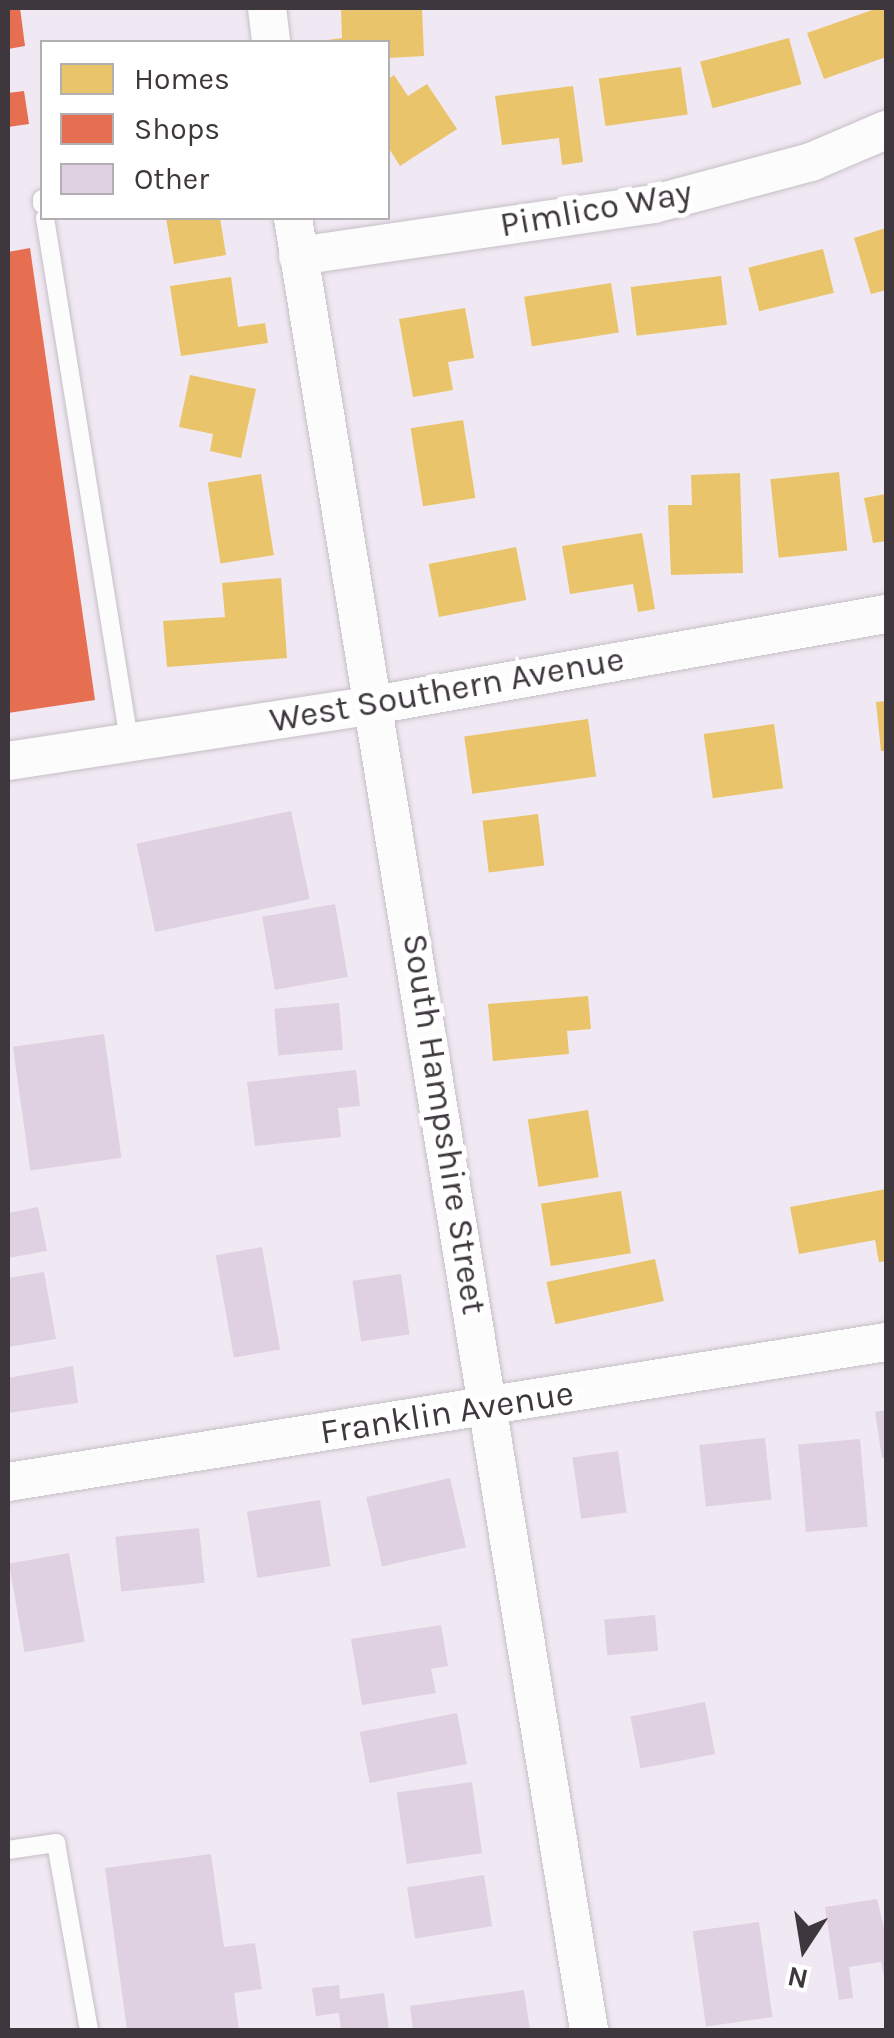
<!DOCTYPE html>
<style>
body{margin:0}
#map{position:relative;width:894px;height:2038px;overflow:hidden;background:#f0e8f2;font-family:Karla,sans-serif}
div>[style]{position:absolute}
.homes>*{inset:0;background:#e9c46a;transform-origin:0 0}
.shops>*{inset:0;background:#e76f51}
.building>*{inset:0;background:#dfd1e1;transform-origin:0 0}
.roads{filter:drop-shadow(0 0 2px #c5bfc6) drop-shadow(0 0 2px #c5bfc6)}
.service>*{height:18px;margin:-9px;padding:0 9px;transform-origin:9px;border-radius:9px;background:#fdfcfd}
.minor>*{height:38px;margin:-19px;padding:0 19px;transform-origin:19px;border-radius:19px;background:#fdfcfd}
span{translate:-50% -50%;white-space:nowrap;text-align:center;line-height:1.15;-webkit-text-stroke:10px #fff;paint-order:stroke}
.street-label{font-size:35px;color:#3e383e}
.frame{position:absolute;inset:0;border:10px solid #3e383e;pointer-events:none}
.legend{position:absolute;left:40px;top:40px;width:350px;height:180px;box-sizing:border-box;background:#fff;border:2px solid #b2afb2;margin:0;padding:12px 18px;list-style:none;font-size:30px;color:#3e383e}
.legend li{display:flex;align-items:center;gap:20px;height:50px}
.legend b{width:50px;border:2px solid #b2afb2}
.north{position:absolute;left:754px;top:1898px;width:100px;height:100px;-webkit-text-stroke:8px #fff;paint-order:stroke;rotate:192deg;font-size:28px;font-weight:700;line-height:40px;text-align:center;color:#3e383e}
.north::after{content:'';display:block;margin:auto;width:35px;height:45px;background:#3e383e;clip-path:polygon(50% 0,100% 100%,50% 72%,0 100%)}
</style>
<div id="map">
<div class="homes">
<div style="clip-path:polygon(341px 8px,422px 8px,424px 56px,388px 58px,388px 42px,314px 42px,342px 38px)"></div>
<div style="clip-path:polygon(878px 8px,886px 11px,886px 57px,824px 79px,807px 33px)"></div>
<div style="left:789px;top:38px;width:48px;height:92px;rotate:75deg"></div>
<div style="left:681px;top:67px;width:48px;height:83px;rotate:82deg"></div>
<div style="clip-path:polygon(394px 75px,408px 96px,427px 84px,457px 129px,400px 166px,388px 147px,388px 79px)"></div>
<div style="clip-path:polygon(573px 86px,583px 162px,562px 165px,559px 138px,502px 145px,495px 96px)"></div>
<div style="clip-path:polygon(166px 218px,220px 218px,226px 255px,174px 264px)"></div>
<div style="clip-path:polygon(886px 228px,886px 290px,871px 294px,854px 238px)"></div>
<div style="left:823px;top:249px;width:45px;height:77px;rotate:76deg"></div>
<div style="left:721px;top:276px;width:49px;height:91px;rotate:83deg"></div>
<div style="clip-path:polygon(231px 277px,238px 327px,265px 323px,268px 343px,181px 356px,170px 286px)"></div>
<div style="left:611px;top:283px;width:50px;height:88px;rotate:81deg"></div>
<div style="clip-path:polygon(465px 308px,474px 358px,448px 362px,453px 390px,413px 397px,399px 319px)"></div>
<div style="clip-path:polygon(190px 375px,256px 389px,241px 458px,210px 451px,213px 434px,179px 427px)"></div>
<div style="left:463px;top:420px;width:79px;height:53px;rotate:81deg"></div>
<div style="left:839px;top:472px;width:79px;height:69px;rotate:84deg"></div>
<div style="clip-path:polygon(740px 473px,743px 573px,671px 575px,668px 505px,692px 505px,691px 475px)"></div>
<div style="left:261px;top:474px;width:82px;height:54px;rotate:81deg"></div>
<div style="clip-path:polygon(886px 494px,886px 541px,873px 543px,864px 498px)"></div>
<div style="clip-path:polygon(642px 533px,655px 609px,638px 612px,633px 584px,570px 594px,562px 546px)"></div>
<div style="left:516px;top:547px;width:54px;height:89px;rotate:79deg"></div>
<div style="clip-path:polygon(281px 578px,287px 658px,167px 667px,163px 621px,225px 617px,222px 583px)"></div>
<div style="clip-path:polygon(886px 701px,886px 751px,881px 751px,876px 702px)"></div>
<div style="left:588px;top:719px;width:58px;height:125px;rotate:82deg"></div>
<div style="left:774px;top:724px;width:65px;height:71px;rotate:82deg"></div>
<div style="left:538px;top:814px;width:52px;height:56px;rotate:83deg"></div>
<div style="clip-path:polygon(588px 996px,591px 1029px,567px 1031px,569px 1054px,493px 1061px,488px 1004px)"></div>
<div style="left:588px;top:1110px;width:68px;height:61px;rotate:81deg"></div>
<div style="clip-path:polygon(886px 1189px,886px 1261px,879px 1262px,875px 1240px,799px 1254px,790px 1207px)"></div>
<div style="left:621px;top:1191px;width:63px;height:81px;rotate:81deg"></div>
<div style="left:655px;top:1259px;width:43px;height:111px;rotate:78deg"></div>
</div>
<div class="shops">
<div style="clip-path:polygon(8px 8px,20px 8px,25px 46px,8px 49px)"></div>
<div style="clip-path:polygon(24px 91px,29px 124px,8px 127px,8px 93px)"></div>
<div style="clip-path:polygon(30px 248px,95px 700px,8px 713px,8px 252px)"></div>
</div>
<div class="building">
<div style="left:291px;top:811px;width:90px;height:158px;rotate:78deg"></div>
<div style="left:335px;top:904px;width:74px;height:74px;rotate:80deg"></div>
<div style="left:339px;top:1003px;width:47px;height:65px;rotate:85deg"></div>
<div style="left:104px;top:1034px;width:125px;height:92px;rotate:82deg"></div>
<div style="clip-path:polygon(356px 1070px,360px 1106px,338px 1108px,341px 1137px,255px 1146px,247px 1082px)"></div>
<div style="clip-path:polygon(38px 1207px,47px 1251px,8px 1258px,8px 1213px)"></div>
<div style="left:262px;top:1247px;width:104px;height:47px;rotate:80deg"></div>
<div style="clip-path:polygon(44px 1272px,56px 1339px,8px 1347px,8px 1278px)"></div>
<div style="left:401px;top:1274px;width:61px;height:49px;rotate:82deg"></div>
<div style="clip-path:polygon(73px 1366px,78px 1403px,8px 1413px,8px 1378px)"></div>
<div style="clip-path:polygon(886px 1410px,886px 1457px,882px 1458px,875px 1412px)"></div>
<div style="left:765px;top:1438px;width:62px;height:66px;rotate:84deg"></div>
<div style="left:860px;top:1439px;width:88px;height:62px;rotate:85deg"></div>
<div style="left:618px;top:1451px;width:62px;height:46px;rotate:82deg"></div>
<div style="left:450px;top:1478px;width:71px;height:86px;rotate:77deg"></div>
<div style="left:320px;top:1500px;width:67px;height:74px;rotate:81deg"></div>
<div style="left:199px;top:1528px;width:55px;height:84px;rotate:84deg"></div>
<div style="left:69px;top:1553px;width:90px;height:61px;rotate:80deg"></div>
<div style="left:655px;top:1615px;width:36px;height:51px;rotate:85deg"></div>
<div style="clip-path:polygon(441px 1625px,448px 1666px,431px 1669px,436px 1693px,362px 1705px,351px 1639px)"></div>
<div style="left:705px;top:1702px;width:53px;height:76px;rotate:79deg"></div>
<div style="left:457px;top:1713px;width:52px;height:99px;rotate:79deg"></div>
<div style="left:472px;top:1782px;width:72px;height:76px;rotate:82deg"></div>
<div style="clip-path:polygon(211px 1854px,224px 1947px,255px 1943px,262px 1989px,234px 1993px,239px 2030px,127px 2030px,105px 1868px)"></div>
<div style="left:484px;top:1875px;width:52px;height:78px;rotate:81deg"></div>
<div style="clip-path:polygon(877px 1899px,886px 1936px,886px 1985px,881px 1962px,849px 1967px,853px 1998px,839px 2000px,825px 1907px)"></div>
<div style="left:759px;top:1922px;width:96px;height:67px;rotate:82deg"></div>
<div style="clip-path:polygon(339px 1985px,340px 1999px,384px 1993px,389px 2030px,341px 2030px,339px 2013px,316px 2016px,312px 1988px)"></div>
<div style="clip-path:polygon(524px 1990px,530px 2030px,413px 2030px,410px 2006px)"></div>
</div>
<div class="roads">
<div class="service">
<div style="left:42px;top:199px;width:5px;rotate:90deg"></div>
<div style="left:45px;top:218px;width:529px;rotate:80.86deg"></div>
<div style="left:8px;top:1850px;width:49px;rotate:-8.3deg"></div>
<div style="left:56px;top:1843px;width:190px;rotate:80deg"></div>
</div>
<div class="minor">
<div style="left:267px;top:8px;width:34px;rotate:83deg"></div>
<div style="left:293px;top:218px;width:1836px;rotate:80.72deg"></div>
<div style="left:298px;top:256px;width:360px;rotate:-8.3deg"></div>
<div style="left:654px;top:204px;width:163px;rotate:-15deg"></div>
<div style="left:811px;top:162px;width:82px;rotate:-23.1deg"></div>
<div style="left:8px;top:761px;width:370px;rotate:-8.7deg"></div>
<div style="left:374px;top:705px;width:520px;rotate:-10.08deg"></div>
<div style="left:8px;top:1482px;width:889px;rotate:-9.06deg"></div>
</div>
</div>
<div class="street-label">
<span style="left:596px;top:209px;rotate:-10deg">Pimlico Way</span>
<span style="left:447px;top:690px;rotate:-10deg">West Southern Avenue</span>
<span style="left:444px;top:1124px;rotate:81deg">South Hampshire Street</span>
<span style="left:447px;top:1413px;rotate:-9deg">Franklin Avenue</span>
</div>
<div class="frame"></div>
<ul class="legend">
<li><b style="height:28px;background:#e9c46a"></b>Homes</li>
<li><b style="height:28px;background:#e76f51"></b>Shops</li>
<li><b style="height:28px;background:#dfd1e1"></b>Other</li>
</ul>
<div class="north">N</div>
</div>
